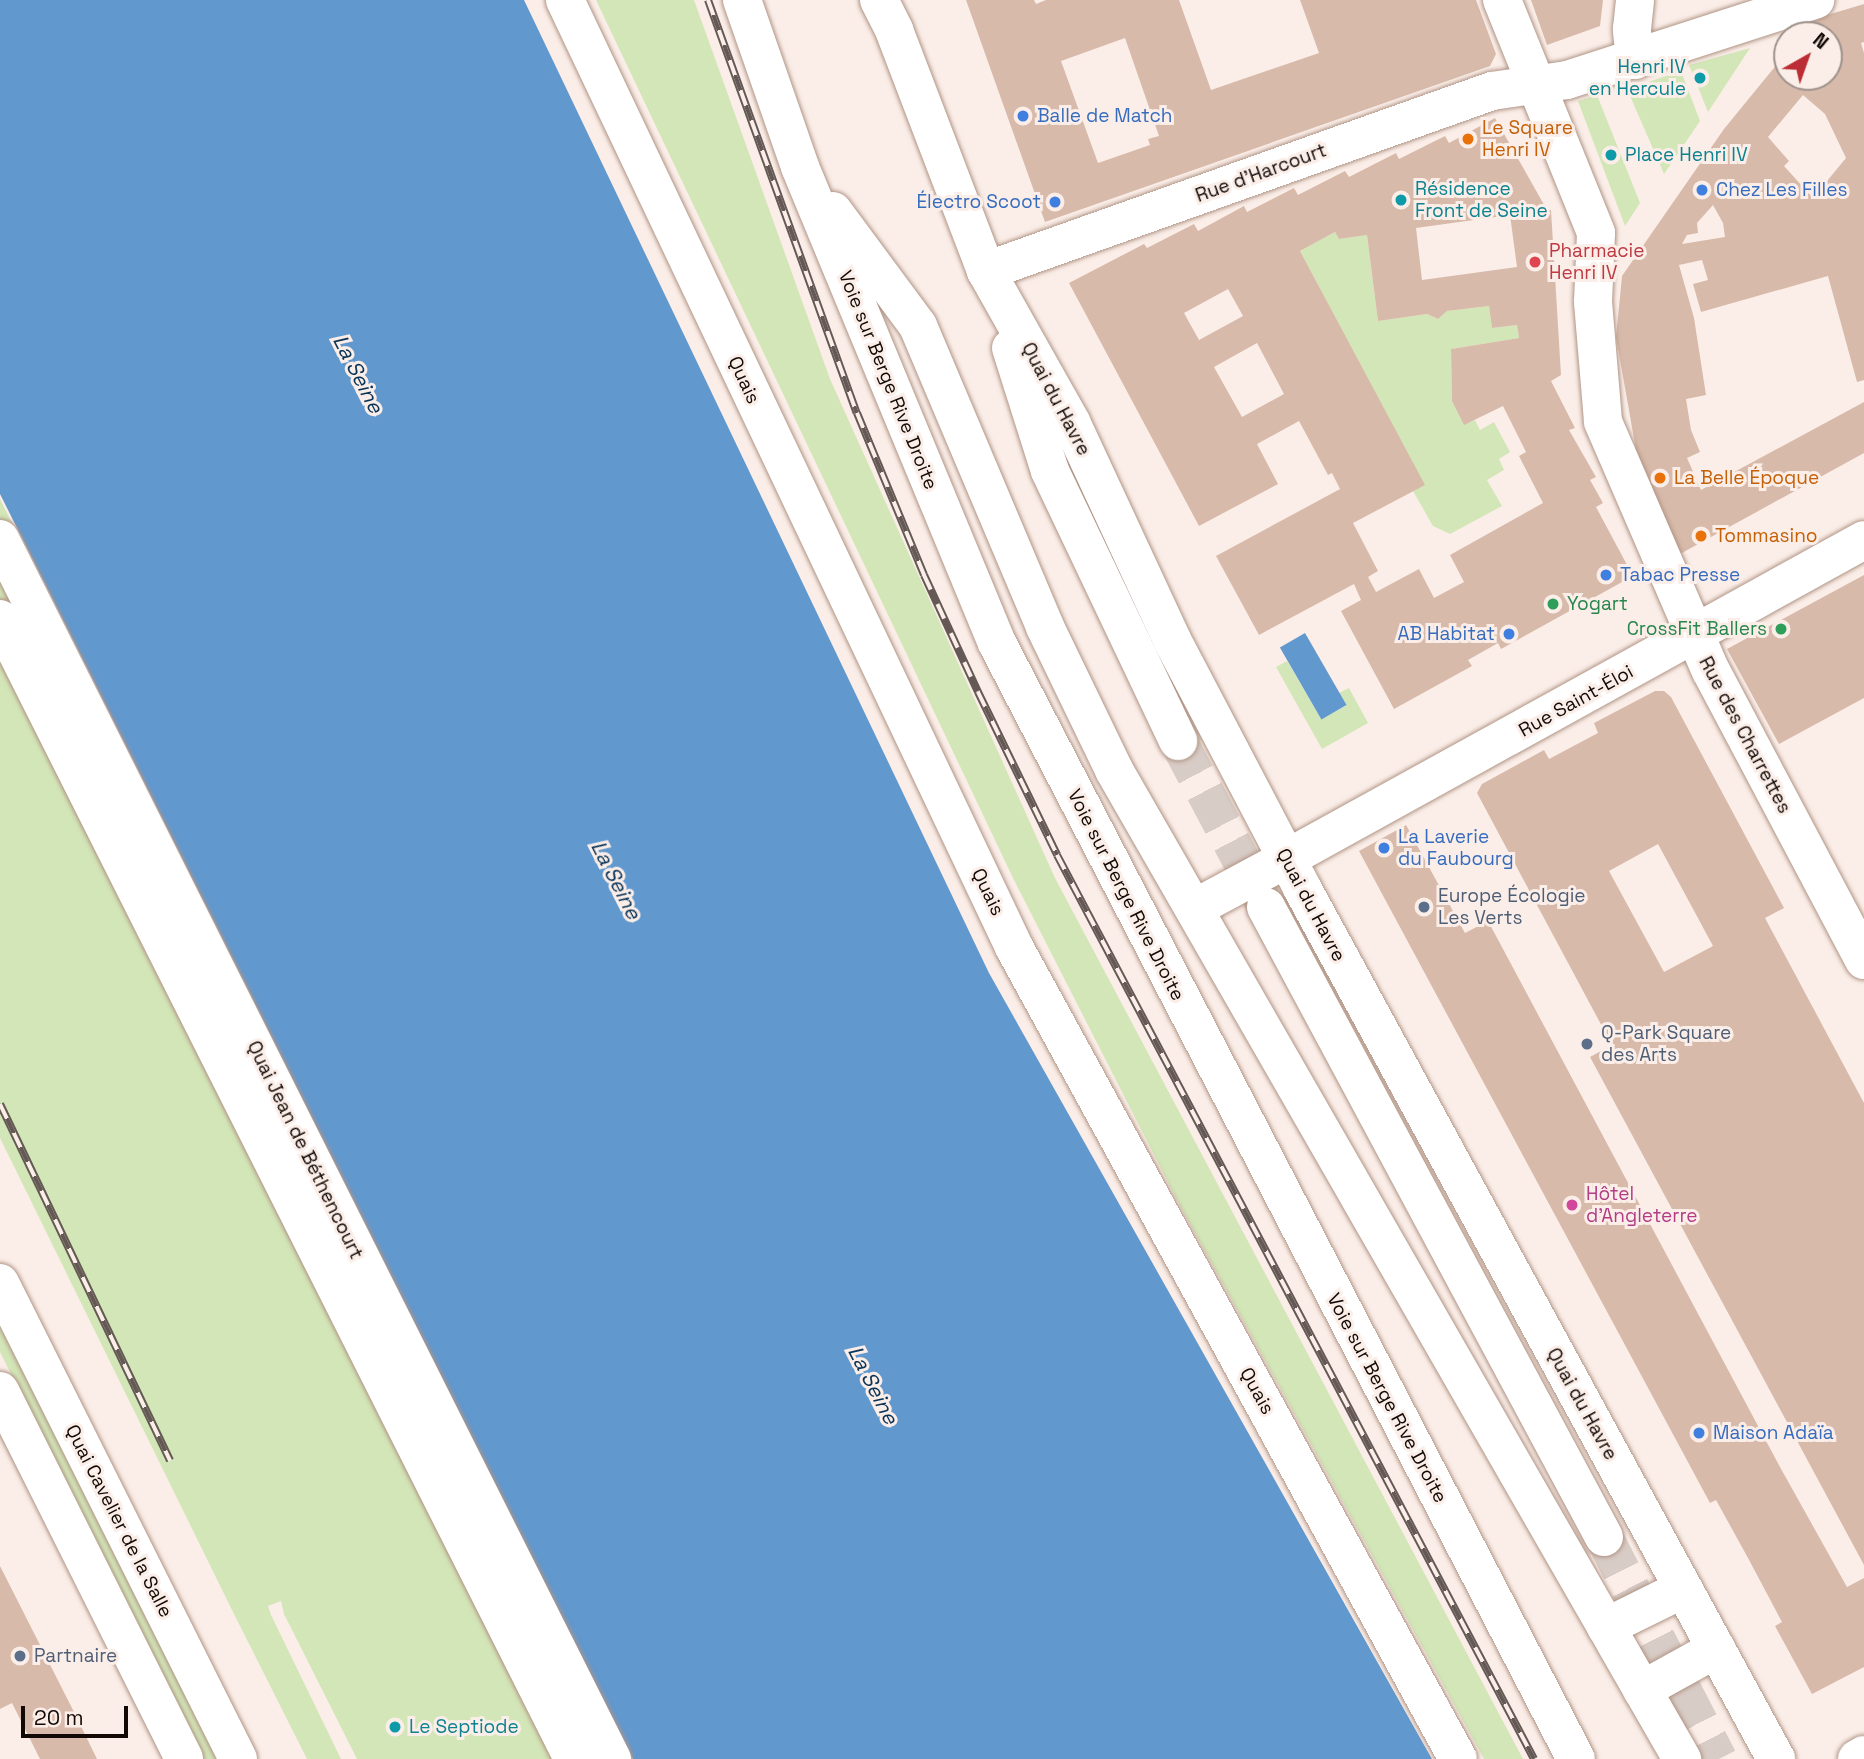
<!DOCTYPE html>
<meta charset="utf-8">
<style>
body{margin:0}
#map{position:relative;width:1864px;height:1759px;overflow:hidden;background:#fbeee8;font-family:"Space Grotesk",sans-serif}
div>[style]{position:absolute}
.green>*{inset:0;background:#d3e6b7}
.water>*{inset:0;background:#6198ce;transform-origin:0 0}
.building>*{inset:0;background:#d8baaa}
.primary-tunnel>*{height:38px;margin-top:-19px;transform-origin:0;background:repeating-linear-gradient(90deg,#d8ccc6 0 38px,transparent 0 57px)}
.roads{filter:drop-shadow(0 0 2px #b09485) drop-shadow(0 0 2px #b09485)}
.street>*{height:38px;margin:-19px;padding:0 19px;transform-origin:19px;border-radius:19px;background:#fff}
.secondary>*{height:38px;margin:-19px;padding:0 19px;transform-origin:19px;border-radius:19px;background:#fff}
.primary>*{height:38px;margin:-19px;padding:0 19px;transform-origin:19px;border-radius:19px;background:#fff}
.rail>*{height:8px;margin-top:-4px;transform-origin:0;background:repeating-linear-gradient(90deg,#fbeee8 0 16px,#645955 0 32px);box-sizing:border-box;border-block:2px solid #645955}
.dots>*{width:19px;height:19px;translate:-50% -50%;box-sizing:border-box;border:4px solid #fbeee8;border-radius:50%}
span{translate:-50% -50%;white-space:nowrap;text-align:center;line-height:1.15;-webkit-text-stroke:6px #fbeee8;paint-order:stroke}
.culture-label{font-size:19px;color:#0d838f}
.right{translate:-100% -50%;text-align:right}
.left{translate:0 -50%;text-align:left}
.shop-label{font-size:19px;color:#366cbe}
.food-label{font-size:19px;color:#c56008}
.street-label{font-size:19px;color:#120905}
.health-label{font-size:19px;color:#be3a42}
.leisure-label{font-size:19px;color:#27864d}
.service-label{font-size:19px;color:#4e5e75}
.hotel-label{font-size:19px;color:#b23c85}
.water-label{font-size:21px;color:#093357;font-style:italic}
.north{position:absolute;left:1773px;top:21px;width:70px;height:70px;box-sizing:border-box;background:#fbeee8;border:2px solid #9e928d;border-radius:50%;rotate:40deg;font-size:19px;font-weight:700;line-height:28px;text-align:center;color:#120905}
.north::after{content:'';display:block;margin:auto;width:24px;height:32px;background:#bc2c34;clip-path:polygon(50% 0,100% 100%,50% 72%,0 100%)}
.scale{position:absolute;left:21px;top:1706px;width:107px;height:32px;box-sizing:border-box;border:4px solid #120905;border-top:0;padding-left:9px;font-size:21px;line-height:24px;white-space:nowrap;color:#120905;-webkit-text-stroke:5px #fbeee8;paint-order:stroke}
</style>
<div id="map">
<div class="green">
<div style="clip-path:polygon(596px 0,694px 0,830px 379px,1055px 878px,1523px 1759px,1484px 1759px,1177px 1200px,1013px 878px)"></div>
<div style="clip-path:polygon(1750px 48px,1708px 112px,1689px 65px)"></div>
<div style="clip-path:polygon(1681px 71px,1700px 121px,1664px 174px,1627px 89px)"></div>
<div style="clip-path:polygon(1597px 95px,1640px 203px,1625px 226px,1578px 101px)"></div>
<div style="clip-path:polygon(1335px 232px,1339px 239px,1367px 235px,1378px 321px,1427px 314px,1438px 319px,1447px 311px,1489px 306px,1492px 328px,1517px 325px,1519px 338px,1451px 349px,1452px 401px,1464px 424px,1475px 420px,1480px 430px,1494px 422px,1510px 452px,1499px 459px,1504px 470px,1487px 480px,1502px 506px,1450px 534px,1433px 526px,1413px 491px,1424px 485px,1300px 251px)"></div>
<div style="clip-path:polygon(0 499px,633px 1759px,357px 1759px,284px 1614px,281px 1601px,268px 1606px,271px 1615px,341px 1759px,307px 1759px,232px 1610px,0 1138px)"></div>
<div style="clip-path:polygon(1287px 661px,1321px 719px,1346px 706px,1339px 693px,1349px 688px,1368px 723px,1322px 749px,1276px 667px)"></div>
<div style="clip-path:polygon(0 1324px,218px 1759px,204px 1759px,137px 1625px,0 1352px)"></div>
</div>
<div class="water">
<div style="clip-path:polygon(0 0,524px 0,989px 973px,1432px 1759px,633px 1759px,0 494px)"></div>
<div style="left:1305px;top:633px;width:83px;height:29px;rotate:60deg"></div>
</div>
<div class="building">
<div style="clip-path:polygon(evenodd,966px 0,1034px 0,1036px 4px,1046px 0,1179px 0,1211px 90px,1319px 53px,1300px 0,1476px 0,1496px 54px,1490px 66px,1045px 222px,966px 0,1125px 38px,1159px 136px,1148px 139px,1150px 145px,1098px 163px,1061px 61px,1125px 38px)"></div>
<div style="clip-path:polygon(1531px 0,1603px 0,1600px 26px,1547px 45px)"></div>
<div style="clip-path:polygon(evenodd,1864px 4px,1864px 42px,1861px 43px,1864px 53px,1864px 380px,1857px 382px,1828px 276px,1701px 312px,1693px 284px,1708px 280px,1702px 260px,1679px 265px,1694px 318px,1706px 395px,1686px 399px,1691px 430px,1700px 452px,1687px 458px,1701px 490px,1864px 402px,1864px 453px,1680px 554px,1636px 450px,1616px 337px,1622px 276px,1724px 129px,1787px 52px,1787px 77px,1829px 77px,1829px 35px,1801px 35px,1814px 19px,1864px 4px,1803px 95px,1825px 114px,1846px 158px,1813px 198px,1784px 166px,1789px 161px,1768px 137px,1803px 95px,1864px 4px,1713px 205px,1723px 223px,1725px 237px,1682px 244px,1687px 235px,1698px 233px,1697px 223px,1713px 205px)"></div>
<div style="clip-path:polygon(evenodd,1495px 118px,1547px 210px,1551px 210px,1561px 375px,1551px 381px,1575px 428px,1569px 430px,1596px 477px,1590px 480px,1603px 503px,1596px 507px,1633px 576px,1501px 649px,1498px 643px,1468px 660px,1472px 666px,1394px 709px,1341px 611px,1361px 600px,1354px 584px,1259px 635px,1216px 556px,1340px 489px,1332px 473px,1328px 475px,1299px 421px,1257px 444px,1278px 484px,1199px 526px,1069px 283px,1144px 244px,1147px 248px,1194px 224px,1198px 231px,1244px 206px,1247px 212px,1294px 188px,1298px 195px,1345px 171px,1349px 177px,1396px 153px,1399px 159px,1445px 136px,1449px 143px,1495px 118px,1510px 215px,1517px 267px,1422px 280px,1416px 228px,1510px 215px,1495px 118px,1335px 232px,1339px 239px,1367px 235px,1378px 321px,1427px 314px,1438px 319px,1447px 311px,1489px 306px,1492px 328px,1517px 325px,1519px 338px,1451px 349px,1452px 401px,1464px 425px,1503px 406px,1526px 452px,1519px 456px,1543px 503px,1450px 555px,1464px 582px,1434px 598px,1419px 569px,1376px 592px,1368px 577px,1378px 571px,1353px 523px,1425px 485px,1300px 251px,1335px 232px,1495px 118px,1228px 289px,1243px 316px,1199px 340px,1184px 313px,1228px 289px,1495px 118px,1257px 343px,1284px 394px,1242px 417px,1214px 367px,1257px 343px)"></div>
<div style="clip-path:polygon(1864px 575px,1864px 698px,1779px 744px,1727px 649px)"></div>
<div style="clip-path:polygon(evenodd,1655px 691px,1664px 691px,1671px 697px,1784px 908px,1765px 918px,1864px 1103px,1864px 1565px,1590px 1057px,1612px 1045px,1477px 793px,1482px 784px,1544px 750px,1549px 759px,1598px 733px,1594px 723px,1655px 691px,1658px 844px,1713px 946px,1664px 972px,1609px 871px,1658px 844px)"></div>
<div style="clip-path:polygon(1406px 825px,1465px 933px,1488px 921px,1780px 1467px,1847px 1587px,1864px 1578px,1864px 1667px,1812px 1694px,1775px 1626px,1782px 1622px,1748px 1558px,1716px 1500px,1710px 1503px,1359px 851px)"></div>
<div style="clip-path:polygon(0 1566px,74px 1712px,97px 1759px,40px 1759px,12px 1703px,0 1709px)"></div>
</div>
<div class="primary-tunnel">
<div style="left:1178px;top:741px;width:188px;rotate:62.1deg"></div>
<div style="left:1604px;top:1537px;width:250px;rotate:62.8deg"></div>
</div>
<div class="roads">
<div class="street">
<div style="left:565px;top:0;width:1048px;rotate:64.63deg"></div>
<div style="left:1014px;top:947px;width:925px;rotate:61.33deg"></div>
<div style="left:1502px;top:0;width:251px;rotate:68deg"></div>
<div style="left:1596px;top:233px;width:69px;rotate:92.5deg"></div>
<div style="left:1593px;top:302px;width:120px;rotate:85.2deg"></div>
<div style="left:1603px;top:422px;width:271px;rotate:66.6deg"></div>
<div style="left:1711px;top:671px;width:327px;rotate:62.1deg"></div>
<div style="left:1635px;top:60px;width:31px;rotate:-96deg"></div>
<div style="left:1632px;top:29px;width:29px;rotate:-84deg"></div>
<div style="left:986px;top:271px;width:537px;rotate:-19.58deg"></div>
<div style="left:1492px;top:91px;width:76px;rotate:-8.3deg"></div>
<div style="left:1567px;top:80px;width:261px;rotate:-17.9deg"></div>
<div style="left:0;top:539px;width:1365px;rotate:63.36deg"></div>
<div style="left:0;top:619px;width:1276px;rotate:63.31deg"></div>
<div style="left:1286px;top:859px;width:660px;rotate:-28.89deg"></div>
<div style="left:1857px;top:1759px;width:8px;rotate:-30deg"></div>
</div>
<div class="secondary">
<div style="left:0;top:1283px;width:532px;rotate:63.43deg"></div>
<div style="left:0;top:1391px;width:411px;rotate:63.4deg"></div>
</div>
<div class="primary">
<div style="left:742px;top:0;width:177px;rotate:70.8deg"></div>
<div style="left:800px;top:167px;width:515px;rotate:67.52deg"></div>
<div style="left:997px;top:643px;width:1257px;rotate:62.58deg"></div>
<div style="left:879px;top:0;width:34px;rotate:63deg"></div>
<div style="left:894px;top:30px;width:258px;rotate:69.1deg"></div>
<div style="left:986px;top:271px;width:173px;rotate:60.6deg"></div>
<div style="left:1071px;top:422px;width:240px;rotate:65.1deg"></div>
<div style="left:1172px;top:640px;width:280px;rotate:62.3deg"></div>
<div style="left:1302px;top:888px;width:992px;rotate:61.44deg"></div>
<div style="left:833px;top:211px;width:143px;rotate:53.5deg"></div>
<div style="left:918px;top:326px;width:327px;rotate:67.1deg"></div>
<div style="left:1045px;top:627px;width:159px;rotate:64.2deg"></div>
<div style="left:1114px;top:770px;width:1141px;rotate:60.13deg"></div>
<div style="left:1011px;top:348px;width:129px;rotate:72.4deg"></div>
<div style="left:1050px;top:471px;width:299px;rotate:64.6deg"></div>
<div style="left:1266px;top:907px;width:715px;rotate:61.79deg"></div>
<div style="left:1195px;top:908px;width:103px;rotate:-28.3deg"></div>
<div style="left:1606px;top:1627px;width:86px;rotate:-26.3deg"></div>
<div style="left:1642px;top:1690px;width:85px;rotate:-29deg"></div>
</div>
</div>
<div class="rail">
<div style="left:708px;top:0;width:439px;rotate:70.2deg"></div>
<div style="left:857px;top:413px;width:175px;rotate:67.5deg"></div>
<div style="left:924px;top:575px;width:129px;rotate:65.2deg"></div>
<div style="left:978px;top:692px;width:181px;rotate:64.1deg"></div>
<div style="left:1057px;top:855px;width:1022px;rotate:62.18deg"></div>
<div style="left:0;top:1104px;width:395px;rotate:64.5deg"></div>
</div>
<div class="dots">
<div style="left:1700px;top:78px;background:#0f9aa8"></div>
<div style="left:1023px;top:116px;background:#3f7fe0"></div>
<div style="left:1468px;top:139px;background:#e8710a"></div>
<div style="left:1611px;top:155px;background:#0f9aa8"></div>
<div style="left:1702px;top:190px;background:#3f7fe0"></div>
<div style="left:1401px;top:200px;background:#0f9aa8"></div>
<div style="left:1055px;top:202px;background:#3f7fe0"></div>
<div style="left:1535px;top:262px;background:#e0444e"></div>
<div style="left:1660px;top:478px;background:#e8710a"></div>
<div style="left:1701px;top:536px;background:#e8710a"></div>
<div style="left:1606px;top:575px;background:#3f7fe0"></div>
<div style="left:1553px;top:604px;background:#2e9e5b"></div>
<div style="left:1781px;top:629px;background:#2e9e5b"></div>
<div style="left:1509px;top:634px;background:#3f7fe0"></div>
<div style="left:1384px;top:848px;background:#3f7fe0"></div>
<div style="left:1424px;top:907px;background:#5c6f8a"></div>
<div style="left:1587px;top:1044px;background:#5c6f8a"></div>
<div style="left:1572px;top:1205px;background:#d1479c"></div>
<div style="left:1699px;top:1433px;background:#3f7fe0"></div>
<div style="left:20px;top:1656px;background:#5c6f8a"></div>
<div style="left:395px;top:1727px;background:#0f9aa8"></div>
</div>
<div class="culture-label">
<span class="right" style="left:1686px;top:78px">Henri IV<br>en Hercule</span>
<span class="left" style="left:1625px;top:155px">Place Henri IV</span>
<span class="left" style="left:1415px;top:200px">Résidence<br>Front de Seine</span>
<span class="left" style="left:409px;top:1727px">Le Septiode</span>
</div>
<div class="shop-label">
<span class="left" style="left:1037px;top:116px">Balle de Match</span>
<span class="left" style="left:1716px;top:190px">Chez Les Filles</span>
<span class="right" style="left:1041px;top:202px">Électro Scoot</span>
<span class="left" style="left:1620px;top:575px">Tabac Presse</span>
<span class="right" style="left:1495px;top:634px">AB Habitat</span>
<span class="left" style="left:1398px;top:848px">La Laverie<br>du Faubourg</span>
<span class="left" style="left:1713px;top:1433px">Maison Adaïa</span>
</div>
<div class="food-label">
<span class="left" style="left:1482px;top:139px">Le Square<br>Henri IV</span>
<span class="left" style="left:1674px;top:478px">La Belle Époque</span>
<span class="left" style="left:1715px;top:536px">Tommasino</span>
</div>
<div class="street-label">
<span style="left:1261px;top:173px;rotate:-20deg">Rue d'Harcourt</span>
<span style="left:744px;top:380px;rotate:65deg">Quais</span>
<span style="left:888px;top:380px;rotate:68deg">Voie sur Berge Rive Droite</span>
<span style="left:1056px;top:399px;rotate:62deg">Quai du Havre</span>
<span style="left:1576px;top:701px;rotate:-29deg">Rue Saint-Éloi</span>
<span style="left:1745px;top:735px;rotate:62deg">Rue des Charrettes</span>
<span style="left:988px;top:892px;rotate:64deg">Quais</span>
<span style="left:1126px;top:895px;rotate:63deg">Voie sur Berge Rive Droite</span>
<span style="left:1311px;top:905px;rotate:62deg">Quai du Havre</span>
<span style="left:305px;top:1150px;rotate:64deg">Quai Jean de Béthencourt</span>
<span style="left:1257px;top:1391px;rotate:61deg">Quais</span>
<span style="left:1387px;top:1398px;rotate:62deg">Voie sur Berge Rive Droite</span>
<span style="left:1582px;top:1404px;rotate:61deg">Quai du Havre</span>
<span style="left:119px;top:1521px;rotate:63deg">Quai Cavelier de la Salle</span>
</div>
<div class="health-label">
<span class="left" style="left:1549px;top:262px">Pharmacie<br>Henri IV</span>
</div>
<div class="leisure-label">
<span class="left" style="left:1567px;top:604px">Yogart</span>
<span class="right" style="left:1767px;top:629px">CrossFit Ballers</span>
</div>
<div class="service-label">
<span class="left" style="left:1438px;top:907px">Europe Écologie<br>Les Verts</span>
<span class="left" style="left:1601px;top:1044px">Q-Park Square<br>des Arts</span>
<span class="left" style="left:34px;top:1656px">Partnaire</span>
</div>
<div class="hotel-label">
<span class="left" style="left:1586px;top:1205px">Hôtel<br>d'Angleterre</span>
</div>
<div class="water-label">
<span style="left:358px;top:374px;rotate:63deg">La Seine</span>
<span style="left:616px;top:880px;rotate:63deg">La Seine</span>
<span style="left:873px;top:1385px;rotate:63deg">La Seine</span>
</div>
<div class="north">N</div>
<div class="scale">20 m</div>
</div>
